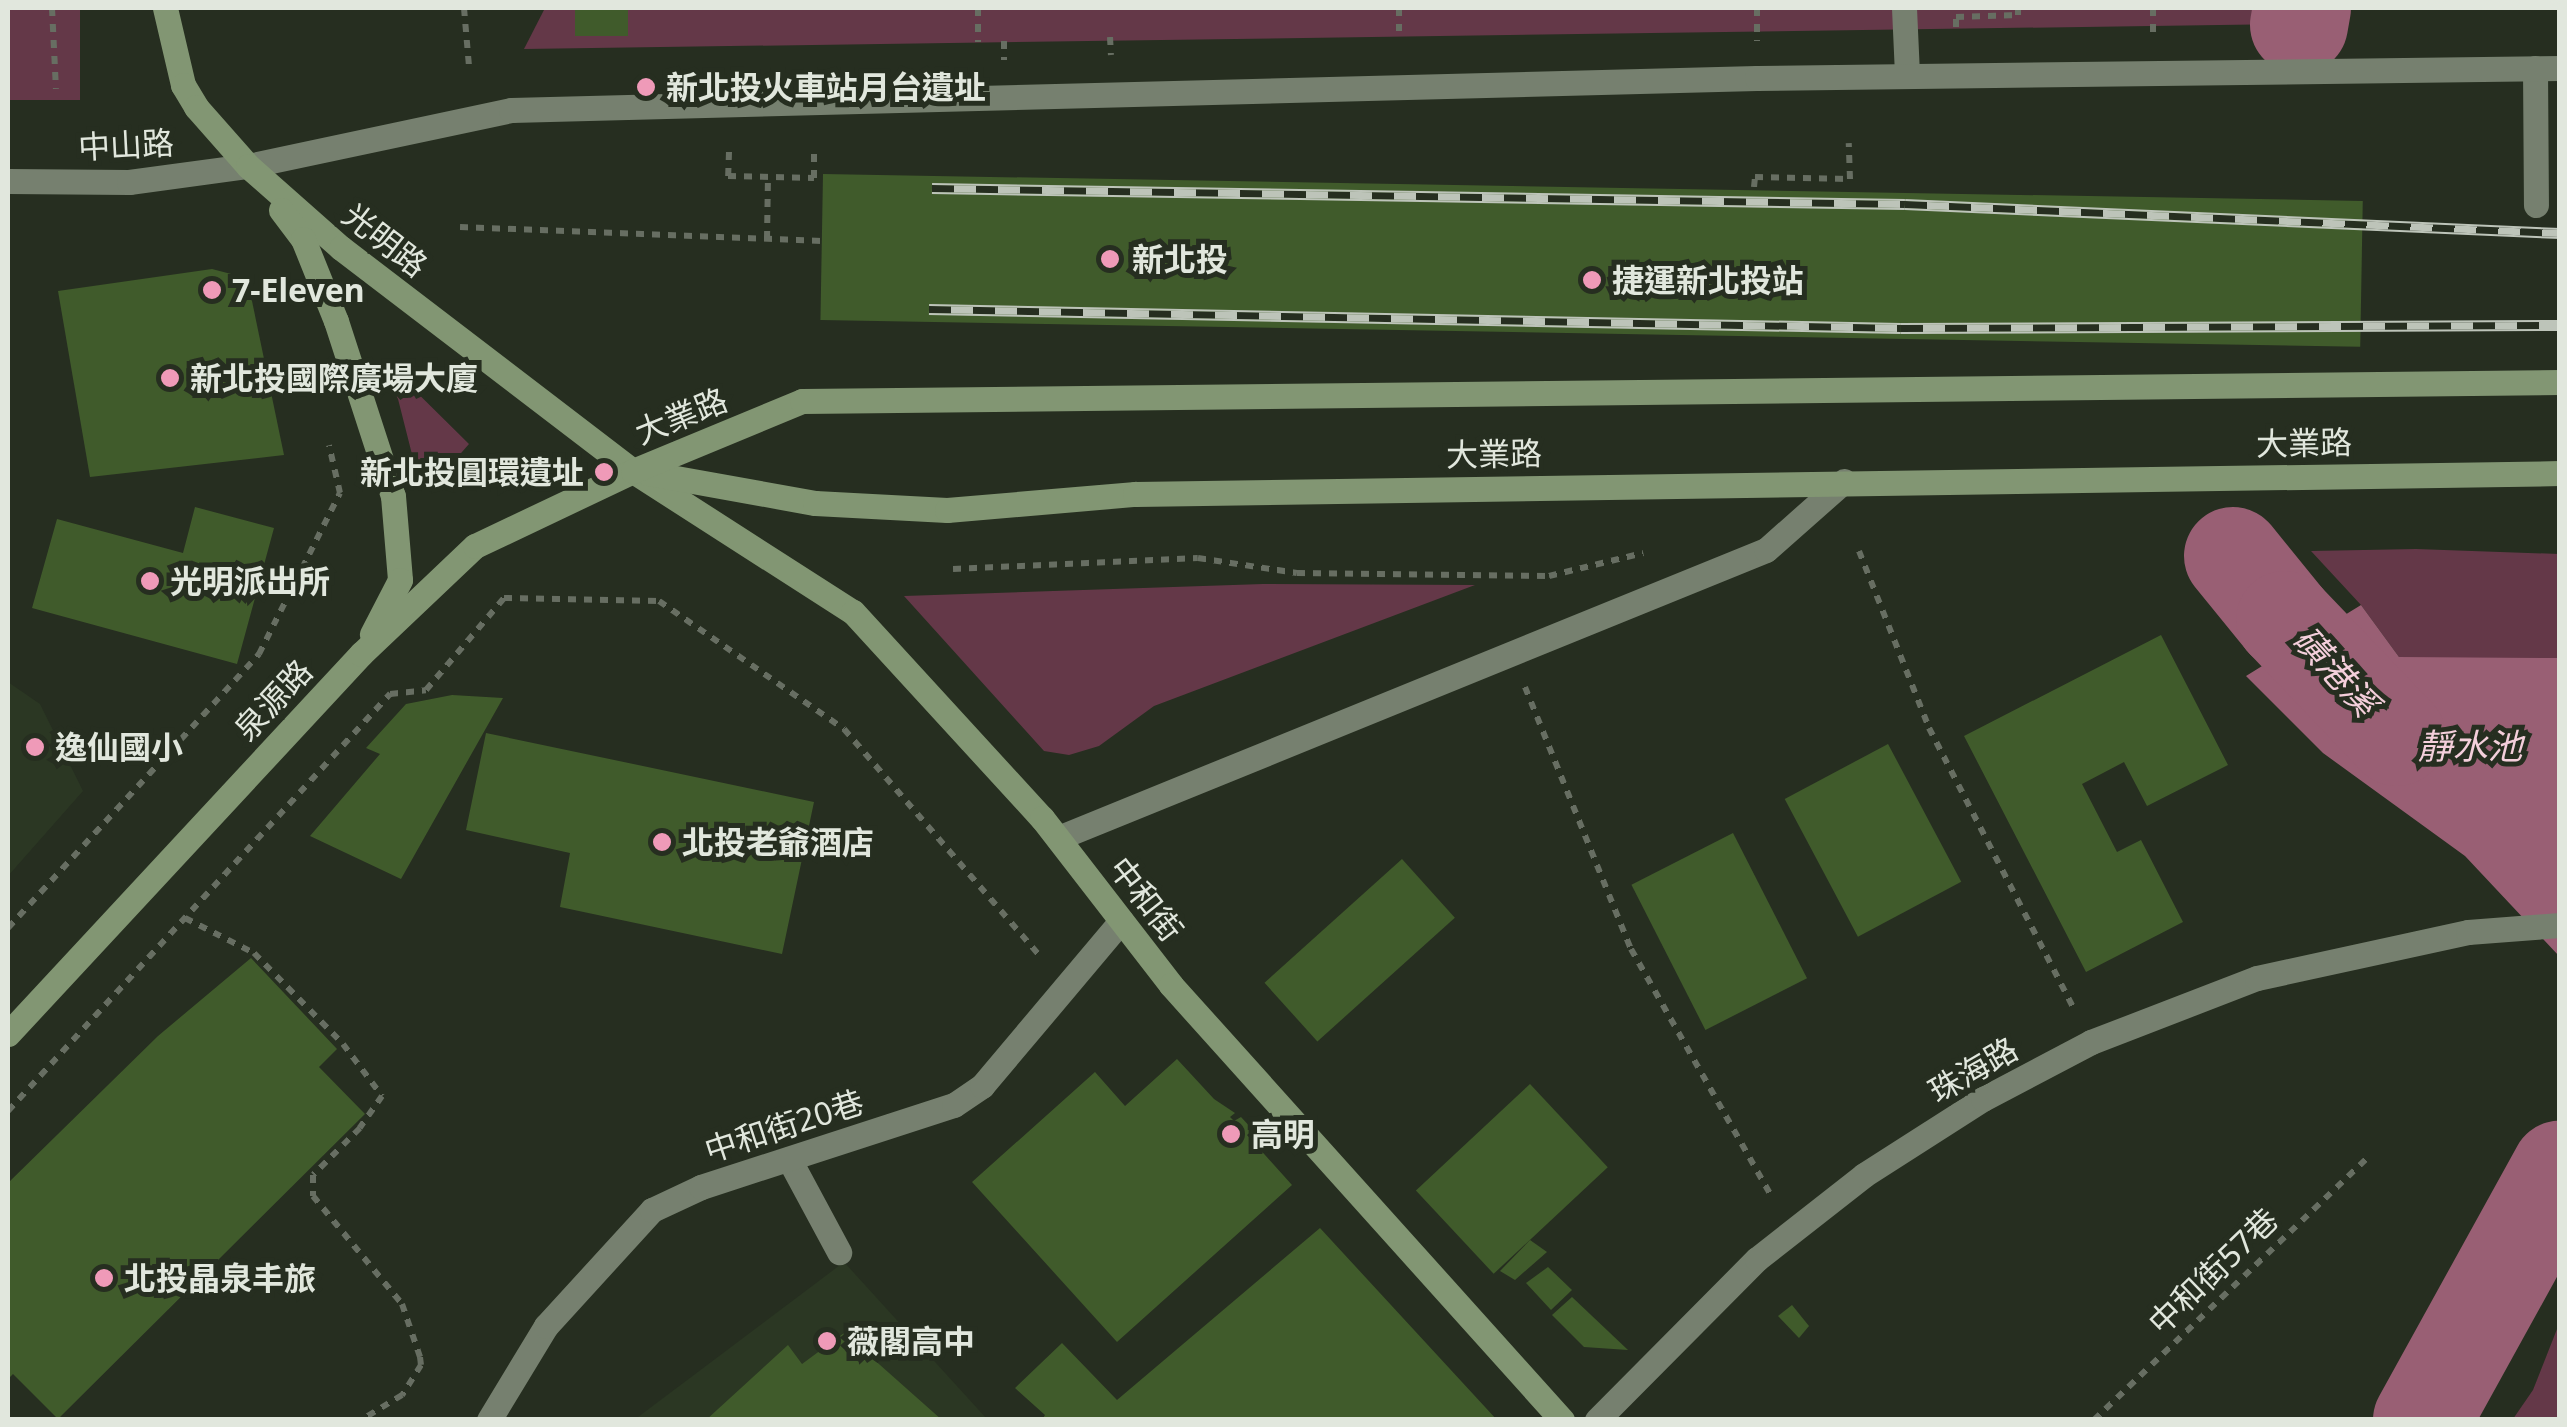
<!DOCTYPE html>
<meta charset="utf-8">
<style>
body{margin:0}
#map{position:relative;width:2567px;height:1427px;overflow:hidden;background:#262e20;font-family:"Noto Sans","Noto Sans TC",sans-serif}
div>[style]{position:absolute}
.built>*{inset:0;background:#2b3723}
.green>*{inset:0;background:#643848;transform-origin:0 0}
.water>*{inset:0;background:#995f74}
.river>*{height:98px;margin:-49px;padding:0 49px;transform-origin:49px;border-radius:49px;background:#995f74}
.building>*{inset:0;background:#405b2b;transform-origin:0 0}
.path>*{height:6px;margin-top:-3px;transform-origin:0;background:repeating-linear-gradient(90deg,#676e62 0 8px,transparent 0 16px)}
.lane>*{height:25px;margin:-12.5px;padding:0 12.5px;transform-origin:12.5px;border-radius:12.5px;background:#76806f}
.street>*{height:25px;margin:-12.5px;padding:0 12.5px;transform-origin:12.5px;border-radius:12.5px;background:#76806f}
.secondary>*{height:25px;margin:-12.5px;padding:0 12.5px;transform-origin:12.5px;border-radius:12.5px;background:#829673}
.rail>*{height:11px;margin-top:-5.5px;transform-origin:0;background:repeating-linear-gradient(90deg,#262e20 0 22px,#bdc4b9 0 44px);box-sizing:border-box;border-block:2px solid #bdc4b9}
.dots>*{width:28px;height:28px;translate:-50% -50%;box-sizing:border-box;border:5px solid #262e20;border-radius:50%}
span{translate:-50% -50%;white-space:nowrap;text-align:center;line-height:1.15;-webkit-text-stroke:10px #262e20;paint-order:stroke}
.poi-label{font-size:32px;color:#e1e7dd;font-weight:700}
.left{translate:0 -50%;text-align:left}
.right{translate:-100% -50%;text-align:right}
.street-label{font-size:32px;color:#e1e7dd}
.water-label{font-size:35px;color:#f4cfdb;font-style:italic}
.frame{position:absolute;inset:0;border:10px solid #e1e7dd;pointer-events:none}
</style>
<div id="map">
<div class="built">
<div style="clip-path:polygon(8px 682px,40px 704px,83px 791px,8px 876px)"></div>
<div style="clip-path:polygon(844px 1262px,987px 1419px,634px 1420px)"></div>
</div>
<div class="green">
<div style="left:8px;top:8px;width:72px;height:92px"></div>
<div style="clip-path:polygon(545px 8px,2289px 8px,2288px 24px,524px 49px)"></div>
<div style="clip-path:polygon(383px 359px,469px 444px,433px 485px,419px 482px,398px 399px,379px 363px)"></div>
<div style="clip-path:polygon(2416px 549px,2559px 554px,2559px 853px,2399px 657px,2361px 605px,2311px 551px)"></div>
<div style="clip-path:polygon(1263px 584px,1475px 585px,1154px 706px,1099px 746px,1069px 755px,1044px 751px,904px 596px)"></div>
<div style="clip-path:polygon(2559px 1324px,2559px 1419px,2513px 1419px,2533px 1390px)"></div>
</div>
<div class="water">
<div style="clip-path:polygon(2361px 605px,2399px 657px,2559px 658px,2559px 956px,2465px 856px,2323px 753px,2246px 676px)"></div>
</div>
<div class="river">
<div style="left:2299px;top:25px;width:17px;rotate:-80deg"></div>
<div style="left:2233px;top:556px;width:82px;rotate:50.9deg"></div>
<div style="left:2285px;top:620px;width:162px;rotate:46.3deg"></div>
<div style="left:2422px;top:1420px;width:286px;rotate:-61.1deg"></div>
</div>
<div class="building">
<div style="left:575px;top:8px;width:53px;height:28px"></div>
<div style="left:823px;top:174px;width:1540px;height:146px;rotate:1deg"></div>
<div style="clip-path:polygon(212px 269px,235px 275px,252px 301px,284px 455px,90px 477px,58px 291px)"></div>
<div style="clip-path:polygon(195px 507px,274px 528px,237px 664px,32px 608px,57px 519px,183px 553px)"></div>
<div style="clip-path:polygon(2161px 635px,2228px 765px,2147px 806px,2124px 762px,2082px 784px,2117px 852px,2141px 840px,2183px 922px,2086px 972px,1964px 736px)"></div>
<div style="clip-path:polygon(452px 695px,503px 698px,401px 879px,310px 836px,380px 754px,366px 748px,406px 704px)"></div>
<div style="clip-path:polygon(486px 733px,814px 802px,782px 954px,560px 907px,570px 853px,466px 830px)"></div>
<div style="left:1888px;top:744px;width:156px;height:117px;rotate:62deg"></div>
<div style="left:1733px;top:833px;width:163px;height:114px;rotate:63deg"></div>
<div style="left:1402px;top:859px;width:79px;height:185px;rotate:48deg"></div>
<div style="clip-path:polygon(251px 958px,337px 1049px,319px 1067px,365px 1114px,58px 1419px,13px 1374px,8px 1379px,8px 1183px,158px 1036px)"></div>
<div style="clip-path:polygon(1177px 1059px,1214px 1099px,1235px 1113px,1230px 1117px,1234px 1121px,1241px 1117px,1253px 1130px,1247px 1135px,1292px 1185px,1117px 1342px,972px 1182px,1095px 1072px,1125px 1106px)"></div>
<div style="left:1530px;top:1084px;width:114px;height:156px;rotate:47deg"></div>
<div style="clip-path:polygon(1320px 1228px,1497px 1420px,1042px 1420px,1045px 1415px,1015px 1388px,1062px 1343px,1117px 1400px)"></div>
<div style="clip-path:polygon(1530px 1240px,1547px 1252px,1515px 1280px,1500px 1271px)"></div>
<div style="clip-path:polygon(1548px 1267px,1572px 1290px,1551px 1310px,1526px 1283px)"></div>
<div style="clip-path:polygon(1572px 1297px,1628px 1350px,1584px 1347px,1552px 1315px)"></div>
<div style="clip-path:polygon(1792px 1305px,1809px 1326px,1799px 1338px,1778px 1316px)"></div>
<div style="clip-path:polygon(844px 1333px,942px 1420px,706px 1420px,788px 1345px,802px 1364px)"></div>
</div>
<div class="path">
<div style="left:52px;top:8px;width:81px;rotate:87.2deg"></div>
<div style="left:464px;top:8px;width:58px;rotate:85.1deg"></div>
<div style="left:978px;top:8px;width:34px;rotate:90deg"></div>
<div style="left:1399px;top:8px;width:23px;rotate:90deg"></div>
<div style="left:1757px;top:8px;width:33px;rotate:90deg"></div>
<div style="left:2153px;top:8px;width:28px;rotate:90deg"></div>
<div style="left:1956px;top:27px;width:10px;rotate:-90deg"></div>
<div style="left:1956px;top:17px;width:62px;rotate:-1.8deg"></div>
<div style="left:2018px;top:15px;width:7px;rotate:-90deg"></div>
<div style="left:1110px;top:37px;width:18px;rotate:87deg"></div>
<div style="left:1004px;top:41px;width:19px;rotate:90deg"></div>
<div style="left:729px;top:152px;width:24px;rotate:92deg"></div>
<div style="left:728px;top:176px;width:86px;rotate:1.3deg"></div>
<div style="left:814px;top:178px;width:27px;rotate:-90deg"></div>
<div style="left:1754px;top:187px;width:10px;rotate:-84deg"></div>
<div style="left:1755px;top:177px;width:95px;rotate:1.2deg"></div>
<div style="left:1850px;top:179px;width:36px;rotate:-92deg"></div>
<div style="left:460px;top:227px;width:362px;rotate:2.2deg"></div>
<div style="left:767px;top:239px;width:63px;rotate:-89.1deg"></div>
<div style="left:1859px;top:551px;width:190px;rotate:68.4deg"></div>
<div style="left:1929px;top:728px;width:314px;rotate:62.7deg"></div>
<div style="left:953px;top:569px;width:245px;rotate:-2.6deg"></div>
<div style="left:1198px;top:558px;width:100px;rotate:8.6deg"></div>
<div style="left:1297px;top:573px;width:252px;rotate:0.7deg"></div>
<div style="left:1549px;top:576px;width:97px;rotate:-13.7deg"></div>
<div style="left:1525px;top:687px;width:283px;rotate:68deg"></div>
<div style="left:1631px;top:949px;width:285px;rotate:60.4deg"></div>
<div style="left:185px;top:918px;width:77px;rotate:26.9deg"></div>
<div style="left:254px;top:953px;width:127px;rotate:45.6deg"></div>
<div style="left:343px;top:1044px;width:65px;rotate:53.1deg"></div>
<div style="left:382px;top:1096px;width:39px;rotate:125deg"></div>
<div style="left:360px;top:1128px;width:66px;rotate:135deg"></div>
<div style="left:313px;top:1175px;width:21px;rotate:90deg"></div>
<div style="left:313px;top:1196px;width:140px;rotate:50.5deg"></div>
<div style="left:402px;top:1304px;width:56px;rotate:71.2deg"></div>
<div style="left:420px;top:1357px;width:8px;rotate:83deg"></div>
<div style="left:421px;top:1365px;width:36px;rotate:122deg"></div>
<div style="left:402px;top:1395px;width:48px;rotate:148.6deg"></div>
<div style="left:8px;top:928px;width:372px;rotate:-47.5deg"></div>
<div style="left:259px;top:654px;width:180px;rotate:-63.3deg"></div>
<div style="left:340px;top:493px;width:49px;rotate:-102.9deg"></div>
<div style="left:8px;top:1111px;width:566px;rotate:-47.51deg"></div>
<div style="left:390px;top:694px;width:36px;rotate:-6deg"></div>
<div style="left:426px;top:690px;width:121px;rotate:-49.7deg"></div>
<div style="left:504px;top:598px;width:155px;rotate:1.1deg"></div>
<div style="left:659px;top:601px;width:225px;rotate:34.7deg"></div>
<div style="left:844px;top:729px;width:300px;rotate:49.2deg"></div>
<div style="left:2094px;top:1420px;width:378px;rotate:-43.8deg"></div>
</div>
<div class="lane">
<div style="left:1904px;top:8px;width:67px;rotate:87.4deg"></div>
<div style="left:2535px;top:68px;width:137px;rotate:89.6deg"></div>
<div style="left:248px;top:166px;width:269px;rotate:-12deg"></div>
<div style="left:511px;top:110px;width:1246px;rotate:-1.47deg"></div>
<div style="left:1757px;top:78px;width:803px;rotate:-0.71deg"></div>
<div style="left:1058px;top:838px;width:764px;rotate:-22.14deg"></div>
<div style="left:1766px;top:550px;width:104px;rotate:-41.5deg"></div>
<div style="left:789px;top:1159px;width:106px;rotate:61.7deg"></div>
<div style="left:489px;top:1420px;width:110px;rotate:-58.8deg"></div>
<div style="left:546px;top:1326px;width:157px;rotate:-47.6deg"></div>
<div style="left:652px;top:1210px;width:54px;rotate:-25.1deg"></div>
<div style="left:701px;top:1187px;width:266px;rotate:-18deg"></div>
<div style="left:954px;top:1105px;width:34px;rotate:-34deg"></div>
<div style="left:982px;top:1086px;width:216px;rotate:-49.9deg"></div>
</div>
<div class="street">
<div style="left:8px;top:181px;width:121px;rotate:0.5deg"></div>
<div style="left:129px;top:182px;width:120px;rotate:-7.7deg"></div>
<div style="left:1597px;top:1420px;width:227px;rotate:-45.2deg"></div>
<div style="left:1757px;top:1259px;width:136px;rotate:-38.1deg"></div>
<div style="left:1864px;top:1175px;width:141px;rotate:-32.6deg"></div>
<div style="left:1983px;top:1099px;width:122px;rotate:-27.8deg"></div>
<div style="left:2091px;top:1042px;width:178px;rotate:-21.1deg"></div>
<div style="left:2257px;top:978px;width:216px;rotate:-12.3deg"></div>
<div style="left:2468px;top:932px;width:92px;rotate:-4.4deg"></div>
</div>
<div class="secondary">
<div style="left:165px;top:8px;width:79px;rotate:76.8deg"></div>
<div style="left:183px;top:85px;width:26px;rotate:59deg"></div>
<div style="left:196px;top:107px;width:79px;rotate:48.6deg"></div>
<div style="left:248px;top:166px;width:124px;rotate:41.4deg"></div>
<div style="left:341px;top:248px;width:367px;rotate:37.4deg"></div>
<div style="left:633px;top:471px;width:261px;rotate:32.7deg"></div>
<div style="left:853px;top:612px;width:280px;rotate:47.5deg"></div>
<div style="left:1042px;top:818px;width:211px;rotate:52.3deg"></div>
<div style="left:1171px;top:985px;width:585px;rotate:48.05deg"></div>
<div style="left:281px;top:210px;width:36px;rotate:53deg"></div>
<div style="left:303px;top:239px;width:88px;rotate:68.1deg"></div>
<div style="left:336px;top:321px;width:184px;rotate:72deg"></div>
<div style="left:393px;top:496px;width:84px;rotate:85.2deg"></div>
<div style="left:400px;top:580px;width:61px;rotate:117.4deg"></div>
<div style="left:648px;top:473px;width:170px;rotate:10.2deg"></div>
<div style="left:815px;top:503px;width:132px;rotate:3deg"></div>
<div style="left:947px;top:510px;width:189px;rotate:-4.9deg"></div>
<div style="left:1135px;top:494px;width:1425px;rotate:-0.84deg"></div>
<div style="left:8px;top:1034px;width:519px;rotate:-47.11deg"></div>
<div style="left:361px;top:654px;width:157px;rotate:-43.5deg"></div>
<div style="left:475px;top:546px;width:175px;rotate:-25.4deg"></div>
<div style="left:633px;top:471px;width:183px;rotate:-22.5deg"></div>
<div style="left:802px;top:401px;width:1758px;rotate:-0.62deg"></div>
</div>
<div class="rail">
<div style="left:932px;top:188px;width:973px;rotate:0.94deg"></div>
<div style="left:1905px;top:204px;width:656px;rotate:2.54deg"></div>
<div style="left:929px;top:309px;width:972px;rotate:1.12deg"></div>
<div style="left:1901px;top:328px;width:659px;rotate:-0.26deg"></div>
</div>
<div class="dots">
<div style="left:646px;top:87px;background:#ef9ab8"></div>
<div style="left:1110px;top:259px;background:#ef9ab8"></div>
<div style="left:1592px;top:280px;background:#ef9ab8"></div>
<div style="left:212px;top:290px;background:#ef9ab8"></div>
<div style="left:170px;top:378px;background:#ef9ab8"></div>
<div style="left:604px;top:472px;background:#ef9ab8"></div>
<div style="left:150px;top:581px;background:#ef9ab8"></div>
<div style="left:35px;top:747px;background:#ef9ab8"></div>
<div style="left:662px;top:842px;background:#ef9ab8"></div>
<div style="left:1231px;top:1134px;background:#ef9ab8"></div>
<div style="left:104px;top:1278px;background:#ef9ab8"></div>
<div style="left:827px;top:1341px;background:#ef9ab8"></div>
</div>
<div class="poi-label">
<span class="left" style="left:666px;top:87px">新北投火車站月台遺址</span>
<span class="left" style="left:1132px;top:259px">新北投</span>
<span class="left" style="left:1612px;top:280px">捷運新北投站</span>
<span class="left" style="left:232px;top:290px">7-Eleven</span>
<span class="left" style="left:190px;top:378px">新北投國際廣場大廈</span>
<span class="right" style="left:584px;top:472px">新北投圓環遺址</span>
<span class="left" style="left:170px;top:581px">光明派出所</span>
<span class="left" style="left:55px;top:747px">逸仙國小</span>
<span class="left" style="left:682px;top:842px">北投老爺酒店</span>
<span class="left" style="left:1251px;top:1134px">高明</span>
<span class="left" style="left:124px;top:1278px">北投晶泉丰旅</span>
<span class="left" style="left:847px;top:1341px">薇閣高中</span>
</div>
<div class="street-label">
<span style="left:126px;top:145px;rotate:-3deg">中山路</span>
<span style="left:385px;top:240px;rotate:38deg">光明路</span>
<span style="left:681px;top:416px;rotate:-22deg">大業路</span>
<span style="left:2304px;top:443px;rotate:-1deg">大業路</span>
<span style="left:1494px;top:454px;rotate:-1deg">大業路</span>
<span style="left:273px;top:700px;rotate:-47deg">泉源路</span>
<span style="left:1146px;top:899px;rotate:52deg">中和街</span>
<span style="left:1973px;top:1070px;rotate:-30deg">珠海路</span>
<span style="left:784px;top:1126px;rotate:-18deg">中和街20巷</span>
<span style="left:2213px;top:1271px;rotate:-44deg">中和街57巷</span>
</div>
<div class="water-label">
<span style="left:2336px;top:671px;rotate:48deg">磺港溪</span>
<span style="left:2470px;top:746px">靜水池</span>
</div>
<div class="frame"></div>
</div>
